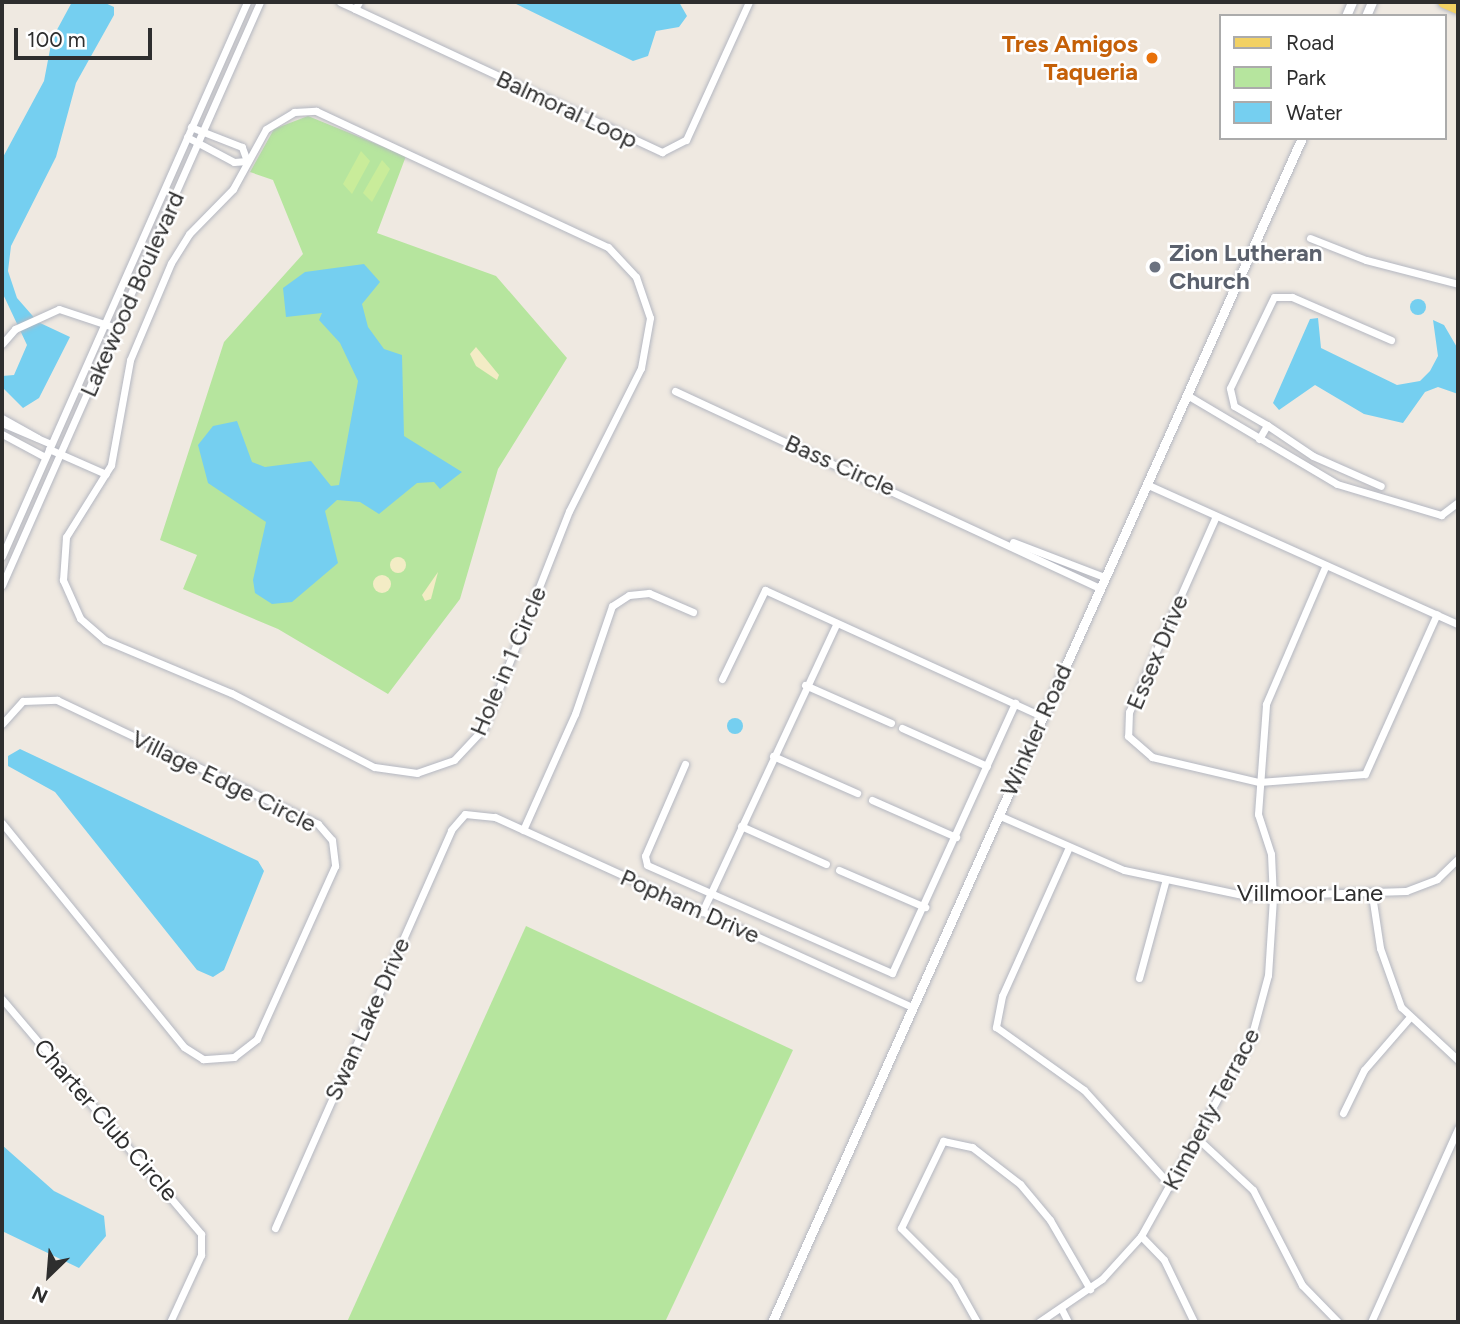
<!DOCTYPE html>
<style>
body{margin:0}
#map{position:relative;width:1460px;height:1324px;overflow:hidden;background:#efe9e1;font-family:Figtree,sans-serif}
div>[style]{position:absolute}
.green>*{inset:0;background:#b6e59e}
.sand>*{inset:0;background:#f3ecc5}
.round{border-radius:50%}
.pitch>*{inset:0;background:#c9ec9a}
.water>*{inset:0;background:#75cff0}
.roads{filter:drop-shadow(0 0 2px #b4b7c1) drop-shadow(0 0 2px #b4b7c1)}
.minor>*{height:7px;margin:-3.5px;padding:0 3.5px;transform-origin:3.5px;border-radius:3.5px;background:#fff}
.tertiary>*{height:9px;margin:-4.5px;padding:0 4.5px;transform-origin:4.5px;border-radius:4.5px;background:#fff}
.primary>*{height:12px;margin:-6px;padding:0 6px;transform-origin:6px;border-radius:6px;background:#f2d163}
.dots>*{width:19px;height:19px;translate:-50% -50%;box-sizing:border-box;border:4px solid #fff;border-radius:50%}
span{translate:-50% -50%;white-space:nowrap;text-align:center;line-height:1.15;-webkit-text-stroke:5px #fff;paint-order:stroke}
.food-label{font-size:24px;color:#c56008;font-weight:700}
.right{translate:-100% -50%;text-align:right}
.street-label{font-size:24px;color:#2e2e2e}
.worship-label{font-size:24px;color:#5b616d;font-weight:700}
.left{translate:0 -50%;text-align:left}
.frame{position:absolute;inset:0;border:4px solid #2e2e2e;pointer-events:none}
.legend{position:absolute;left:1219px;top:14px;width:228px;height:126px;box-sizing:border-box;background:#fff;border:2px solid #ababab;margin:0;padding:9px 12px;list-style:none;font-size:21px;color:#2e2e2e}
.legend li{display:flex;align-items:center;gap:14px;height:35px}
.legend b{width:35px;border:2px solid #ababab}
.north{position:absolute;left:14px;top:1240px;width:70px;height:70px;-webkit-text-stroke:5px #fff;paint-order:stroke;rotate:205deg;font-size:19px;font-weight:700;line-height:28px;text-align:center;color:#2e2e2e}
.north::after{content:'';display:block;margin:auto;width:24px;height:32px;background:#2e2e2e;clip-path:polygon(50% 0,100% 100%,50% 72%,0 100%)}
.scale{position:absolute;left:14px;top:28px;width:138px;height:32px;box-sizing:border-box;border:4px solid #2e2e2e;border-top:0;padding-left:9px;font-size:21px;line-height:24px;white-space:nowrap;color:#2e2e2e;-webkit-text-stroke:5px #fff;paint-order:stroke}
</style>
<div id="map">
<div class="green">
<div style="clip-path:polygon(308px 116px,406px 156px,377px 233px,496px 276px,567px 358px,498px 469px,460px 599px,388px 694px,278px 629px,183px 589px,197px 555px,160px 540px,224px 342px,303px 254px,273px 180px,250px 172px,274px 129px)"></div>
<div style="clip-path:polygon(526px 926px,793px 1050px,665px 1322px,347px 1322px)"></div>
</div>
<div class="sand">
<div style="clip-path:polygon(476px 347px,499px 375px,497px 380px,476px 366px,470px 354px)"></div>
<div class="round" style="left:390px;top:557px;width:16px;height:16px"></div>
<div style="clip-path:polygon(438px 572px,431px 599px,425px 601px,422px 595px)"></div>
<div class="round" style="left:373px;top:575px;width:18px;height:18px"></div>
</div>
<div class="pitch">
<div style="clip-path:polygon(361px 151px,370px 161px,352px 194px,343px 184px)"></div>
<div style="clip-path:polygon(382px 160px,390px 169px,372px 202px,363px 193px)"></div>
</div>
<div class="water">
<div style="clip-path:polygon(72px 2px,103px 2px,114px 7px,114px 15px,76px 83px,56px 157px,11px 246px,8px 271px,17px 298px,38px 322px,70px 337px,39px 398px,23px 408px,2px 387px,2px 376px,14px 375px,27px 345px,2px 292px,2px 159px,44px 81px,52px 39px)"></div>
<div style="clip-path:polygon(512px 2px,679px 2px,687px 16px,679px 27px,656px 31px,648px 56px,633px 61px)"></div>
<div style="clip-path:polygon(364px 264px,380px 282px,362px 304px,368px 327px,384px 349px,402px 355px,404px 436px,462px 472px,440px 489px,434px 482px,417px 483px,379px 514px,360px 502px,337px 500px,325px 511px,338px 563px,292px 602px,272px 604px,255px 593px,253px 580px,266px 522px,208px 483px,198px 445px,213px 426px,237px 421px,252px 462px,265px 467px,311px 461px,331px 486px,339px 485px,358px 381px,340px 343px,319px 320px,322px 313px,286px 317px,283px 288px,305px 272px)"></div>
<div class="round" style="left:1410px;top:299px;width:16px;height:16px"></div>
<div style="clip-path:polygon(1318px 318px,1321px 348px,1397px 385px,1420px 381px,1430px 371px,1438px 356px,1433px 320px,1444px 325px,1458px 349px,1458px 394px,1438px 387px,1425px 392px,1403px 423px,1364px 414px,1315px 385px,1279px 410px,1273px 403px,1310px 319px)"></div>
<div class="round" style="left:727px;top:718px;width:16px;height:16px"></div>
<div style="clip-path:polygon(20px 749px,258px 861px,264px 871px,224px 970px,213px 977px,197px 970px,55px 792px,8px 766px,8px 756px)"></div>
<div style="clip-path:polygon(2px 1145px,54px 1191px,104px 1216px,106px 1236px,79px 1268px,2px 1231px)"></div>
</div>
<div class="roads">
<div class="minor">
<div style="left:340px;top:2px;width:17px;rotate:25deg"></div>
<div style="left:359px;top:2px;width:8px;rotate:120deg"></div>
<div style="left:355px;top:9px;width:339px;rotate:25deg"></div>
<div style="left:662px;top:152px;width:27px;rotate:-27deg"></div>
<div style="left:686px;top:140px;width:152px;rotate:-65.5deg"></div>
<div style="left:316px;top:111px;width:322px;rotate:25deg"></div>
<div style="left:608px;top:247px;width:41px;rotate:47deg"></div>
<div style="left:636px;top:277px;width:43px;rotate:71.1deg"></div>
<div style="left:650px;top:318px;width:51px;rotate:100.2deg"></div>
<div style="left:641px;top:368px;width:160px;rotate:116.7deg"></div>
<div style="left:569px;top:511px;width:234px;rotate:111.5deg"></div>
<div style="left:483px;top:729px;width:42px;rotate:133.1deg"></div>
<div style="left:454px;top:760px;width:39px;rotate:161deg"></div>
<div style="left:417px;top:773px;width:43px;rotate:-172.1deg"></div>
<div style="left:374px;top:767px;width:161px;rotate:-152.6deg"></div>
<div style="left:231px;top:693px;width:137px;rotate:-157.2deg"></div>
<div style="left:105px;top:640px;width:33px;rotate:-139deg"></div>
<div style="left:80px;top:618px;width:42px;rotate:-114.1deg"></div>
<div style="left:63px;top:580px;width:43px;rotate:-86deg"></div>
<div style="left:66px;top:537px;width:85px;rotate:-58deg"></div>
<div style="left:111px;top:465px;width:107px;rotate:-79.7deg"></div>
<div style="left:130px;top:360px;width:105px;rotate:-67.1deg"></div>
<div style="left:171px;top:263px;width:34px;rotate:-58deg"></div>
<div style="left:189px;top:234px;width:63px;rotate:-45.6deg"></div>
<div style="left:233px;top:189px;width:68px;rotate:-61.2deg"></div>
<div style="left:266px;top:129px;width:33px;rotate:-31deg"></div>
<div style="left:294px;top:112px;width:22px;rotate:-3deg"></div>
<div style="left:187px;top:137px;width:53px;rotate:28deg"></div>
<div style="left:234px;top:162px;width:13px;rotate:-4deg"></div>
<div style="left:247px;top:161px;width:15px;rotate:-110deg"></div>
<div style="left:242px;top:147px;width:55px;rotate:-158.6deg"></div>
<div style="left:1310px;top:238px;width:60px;rotate:21.4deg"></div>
<div style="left:1366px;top:260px;width:95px;rotate:14.6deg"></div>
<div style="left:2px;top:344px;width:20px;rotate:-49deg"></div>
<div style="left:15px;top:329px;width:48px;rotate:-24.4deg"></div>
<div style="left:59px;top:309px;width:60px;rotate:18.4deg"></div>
<div style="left:675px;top:391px;width:468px;rotate:24.9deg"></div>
<div style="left:1187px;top:395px;width:174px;rotate:30.7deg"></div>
<div style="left:1337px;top:484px;width:109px;rotate:16.6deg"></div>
<div style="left:1441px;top:515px;width:21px;rotate:-37deg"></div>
<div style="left:2px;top:418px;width:41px;rotate:29.1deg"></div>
<div style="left:2px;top:423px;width:53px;rotate:23.2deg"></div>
<div style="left:1267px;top:425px;width:55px;rotate:34deg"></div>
<div style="left:1313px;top:456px;width:74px;rotate:23.8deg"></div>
<div style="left:2px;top:434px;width:49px;rotate:28.1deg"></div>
<div style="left:1259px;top:439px;width:16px;rotate:-60deg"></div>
<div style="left:1267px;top:425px;width:38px;rotate:-150deg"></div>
<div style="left:1234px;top:406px;width:18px;rotate:-103deg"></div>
<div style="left:1230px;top:388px;width:101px;rotate:-64.2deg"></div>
<div style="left:1274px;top:297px;width:18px"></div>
<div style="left:1292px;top:297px;width:108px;rotate:23.5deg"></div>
<div style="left:49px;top:449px;width:62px;rotate:23.7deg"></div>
<div style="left:1146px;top:484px;width:342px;rotate:24.2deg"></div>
<div style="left:1216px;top:516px;width:214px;rotate:113.9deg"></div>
<div style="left:1129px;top:712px;width:24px;rotate:92deg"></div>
<div style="left:1128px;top:736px;width:32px;rotate:41deg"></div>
<div style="left:1152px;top:757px;width:110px;rotate:13.2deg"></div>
<div style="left:1259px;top:782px;width:106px;rotate:-4.3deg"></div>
<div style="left:1365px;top:774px;width:175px;rotate:-65.8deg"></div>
<div style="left:1013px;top:542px;width:97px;rotate:21deg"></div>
<div style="left:2px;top:556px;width:606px;rotate:-66.14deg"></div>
<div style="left:2px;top:585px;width:638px;rotate:-66.13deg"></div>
<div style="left:722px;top:679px;width:99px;rotate:-64.2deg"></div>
<div style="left:765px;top:590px;width:304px;rotate:24.5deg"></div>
<div style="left:805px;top:685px;width:94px;rotate:23.8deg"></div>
<div style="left:2px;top:724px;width:31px;rotate:-48deg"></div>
<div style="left:23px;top:701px;width:34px;rotate:-2deg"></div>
<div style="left:57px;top:700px;width:289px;rotate:25.4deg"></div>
<div style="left:318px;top:824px;width:21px;rotate:49deg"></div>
<div style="left:332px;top:840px;width:26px;rotate:83deg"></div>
<div style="left:335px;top:866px;width:190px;rotate:114.3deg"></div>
<div style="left:257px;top:1039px;width:29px;rotate:142deg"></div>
<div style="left:234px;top:1057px;width:31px;rotate:176deg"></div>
<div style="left:203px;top:1059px;width:22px;rotate:-148deg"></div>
<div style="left:184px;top:1047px;width:289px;rotate:-129.1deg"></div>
<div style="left:902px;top:728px;width:93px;rotate:24.1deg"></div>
<div style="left:773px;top:756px;width:92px;rotate:23.8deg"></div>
<div style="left:685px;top:764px;width:100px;rotate:113.5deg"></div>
<div style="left:645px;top:856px;width:9px;rotate:77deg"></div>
<div style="left:647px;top:865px;width:268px;rotate:23.8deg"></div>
<div style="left:892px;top:973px;width:297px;rotate:-65.5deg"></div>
<div style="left:872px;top:800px;width:92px;rotate:23.8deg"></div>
<div style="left:998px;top:815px;width:137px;rotate:23.6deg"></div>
<div style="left:1124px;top:870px;width:126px;rotate:11.9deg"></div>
<div style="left:1247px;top:896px;width:159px;rotate:-1.8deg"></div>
<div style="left:1406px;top:891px;width:33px;rotate:-21deg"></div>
<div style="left:1437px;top:879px;width:29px;rotate:-44deg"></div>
<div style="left:741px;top:826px;width:93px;rotate:24.1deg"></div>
<div style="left:523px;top:830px;width:127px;rotate:-65.9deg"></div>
<div style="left:575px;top:714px;width:114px;rotate:-71.1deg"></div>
<div style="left:612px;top:606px;width:20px;rotate:-33deg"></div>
<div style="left:629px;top:595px;width:20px;rotate:-6deg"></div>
<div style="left:649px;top:593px;width:48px;rotate:23.4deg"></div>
<div style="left:1069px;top:847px;width:163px;rotate:114.2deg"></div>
<div style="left:1002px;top:996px;width:32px;rotate:101deg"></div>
<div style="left:996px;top:1027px;width:108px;rotate:35.6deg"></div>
<div style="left:1084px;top:1090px;width:130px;rotate:47.8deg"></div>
<div style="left:839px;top:870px;width:94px;rotate:23.3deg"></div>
<div style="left:1372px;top:895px;width:54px;rotate:81.4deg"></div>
<div style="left:1380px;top:948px;width:63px;rotate:70.4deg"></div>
<div style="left:1401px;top:1007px;width:78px;rotate:42.9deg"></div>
<div style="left:702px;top:912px;width:318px;rotate:-65deg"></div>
<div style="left:1139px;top:978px;width:99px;rotate:-74.8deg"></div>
<div style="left:2px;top:999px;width:308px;rotate:49.7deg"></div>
<div style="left:201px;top:1234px;width:21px;rotate:90deg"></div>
<div style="left:201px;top:1255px;width:74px;rotate:114.8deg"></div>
<div style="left:1343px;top:1113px;width:48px;rotate:-64deg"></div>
<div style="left:1364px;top:1070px;width:69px;rotate:-49.1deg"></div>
<div style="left:1198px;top:1139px;width:75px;rotate:42.8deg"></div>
<div style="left:1253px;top:1190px;width:107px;rotate:62.7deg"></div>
<div style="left:1302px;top:1285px;width:52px;rotate:45.8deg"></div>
<div style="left:275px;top:1228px;width:435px;rotate:-66.1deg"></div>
<div style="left:451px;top:830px;width:21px;rotate:-49deg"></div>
<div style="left:465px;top:814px;width:30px;rotate:6deg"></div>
<div style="left:495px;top:817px;width:458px;rotate:24.5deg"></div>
<div style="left:1141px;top:1236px;width:33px;rotate:46deg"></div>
<div style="left:1164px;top:1260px;width:69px;rotate:64.2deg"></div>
<div style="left:1062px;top:1310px;width:13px;rotate:63deg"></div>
<div style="left:977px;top:1322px;width:47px;rotate:-119.3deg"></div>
<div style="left:954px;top:1281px;width:75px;rotate:-135deg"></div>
<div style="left:901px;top:1228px;width:97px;rotate:-64.2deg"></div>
<div style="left:943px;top:1141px;width:30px;rotate:12deg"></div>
<div style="left:972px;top:1147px;width:61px;rotate:37.6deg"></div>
<div style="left:1020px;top:1184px;width:47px;rotate:50.2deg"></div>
<div style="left:1050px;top:1220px;width:80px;rotate:59.9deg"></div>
<div style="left:1039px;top:1322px;width:76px;rotate:-34.3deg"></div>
<div style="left:1102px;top:1279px;width:58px;rotate:-47.8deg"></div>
<div style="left:1141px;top:1236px;width:227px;rotate:-60.9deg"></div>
<div style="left:1251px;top:1038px;width:65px;rotate:-74.9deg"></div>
<div style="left:1268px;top:975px;width:77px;rotate:-86.3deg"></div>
<div style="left:1273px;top:898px;width:44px;rotate:-92.6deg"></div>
<div style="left:1271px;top:854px;width:42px;rotate:-108deg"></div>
<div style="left:1258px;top:814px;width:110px;rotate:-85.8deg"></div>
<div style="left:1266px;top:704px;width:151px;rotate:-66.7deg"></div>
<div style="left:1371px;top:1322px;width:213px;rotate:-65.8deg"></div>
</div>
<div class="tertiary">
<div style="left:1346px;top:16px;width:15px;rotate:-67deg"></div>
<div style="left:1366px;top:16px;width:15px;rotate:-67deg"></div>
<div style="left:772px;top:1322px;width:1297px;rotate:-65.89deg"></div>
</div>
<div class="primary">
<div style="left:1444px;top:2px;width:15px;rotate:23deg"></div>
</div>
</div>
<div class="dots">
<div style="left:1152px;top:58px;background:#e8710a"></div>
<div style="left:1155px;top:267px;background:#6b7280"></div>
</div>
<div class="food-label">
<span class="right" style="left:1138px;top:58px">Tres Amigos<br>Taqueria</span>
</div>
<div class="street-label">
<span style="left:567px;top:109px;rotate:25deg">Balmoral Loop</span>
<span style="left:132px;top:294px;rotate:-66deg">Lakewood Boulevard</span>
<span style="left:840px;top:465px;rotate:24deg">Bass Circle</span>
<span style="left:1157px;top:652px;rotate:-67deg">Essex Drive</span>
<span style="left:508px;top:661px;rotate:-67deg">Hole in 1 Circle</span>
<span style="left:1036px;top:730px;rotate:-66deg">Winkler Road</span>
<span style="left:224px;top:781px;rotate:26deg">Village Edge Circle</span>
<span style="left:1310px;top:893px">Villmoor Lane</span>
<span style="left:690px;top:906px;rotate:24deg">Popham Drive</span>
<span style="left:367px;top:1019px;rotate:-66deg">Swan Lake Drive</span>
<span style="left:1211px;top:1109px;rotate:-62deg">Kimberly Terrace</span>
<span style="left:106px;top:1120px;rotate:49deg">Charter Club Circle</span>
</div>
<div class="worship-label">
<span class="left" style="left:1169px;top:267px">Zion Lutheran<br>Church</span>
</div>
<div class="frame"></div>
<ul class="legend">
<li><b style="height:9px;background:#f2d163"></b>Road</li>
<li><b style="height:19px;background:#b6e59e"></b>Park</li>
<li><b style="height:19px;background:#75cff0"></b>Water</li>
</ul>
<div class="north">N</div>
<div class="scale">100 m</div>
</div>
